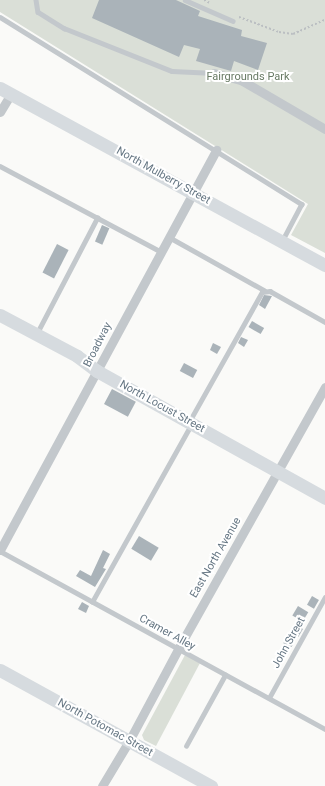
<!DOCTYPE html>
<style>
body{margin:0}
#map{position:relative;width:325px;height:786px;overflow:hidden;background:#fafaf8;font-family:Roboto,sans-serif}
div>[style]{position:absolute}
.green>*{inset:0;background:#dadfd7}
.building>*{inset:0;background:#aab3b9;transform-origin:0 0}
.path>*{height:1.5px;margin-top:-0.75px;transform-origin:0;background:repeating-linear-gradient(90deg,#bbbfc2 0 2px,transparent 0 4px)}
.lane>*{height:4.5px;margin:-2.25px;padding:0 2.25px;transform-origin:2.25px;border-radius:2.25px;background:#c3c8cc}
.street>*{height:9px;margin:-4.5px;padding:0 4.5px;transform-origin:4.5px;border-radius:4.5px;background:#c3c8cc}
.secondary>*{height:13px;margin:-6.5px;padding:0 6.5px;transform-origin:6.5px;border-radius:6.5px;background:#d6dbdf}
span{translate:-50% -50%;white-space:nowrap;text-align:center;line-height:1.15;-webkit-text-stroke:4px #fff;paint-order:stroke}
.park-label{font-size:11px;color:#687a64}
.street-label{font-size:11px;color:#657683}
</style>
<div id="map">
<div class="green">
<div style="clip-path:polygon(0 0,325px 0,325px 253px,291px 235px,308px 204px,0 12px)"></div>
<div style="clip-path:polygon(185px 655px,200px 663px,156px 746px,144px 740px,142px 735px)"></div>
</div>
<div class="building">
<div style="clip-path:polygon(99px 0,176px 0,200px 11px,198px 16px,242px 30px,241px 36px,267px 43px,258px 70px,234px 61px,231px 71px,196px 61px,200px 49px,184px 45px,179px 57px,92px 18px)"></div>
<div style="left:102px;top:225px;width:8px;height:18px;rotate:23deg"></div>
<div style="left:57px;top:244px;width:13px;height:32px;rotate:27deg"></div>
<div style="clip-path:polygon(264px 295px,272px 296px,265px 309px,259px 305px)"></div>
<div style="left:252px;top:321px;width:14px;height:7px;rotate:30deg"></div>
<div style="clip-path:polygon(241px 337px,248px 340px,244px 347px,238px 343px)"></div>
<div style="clip-path:polygon(213px 343px,221px 347px,217px 354px,210px 350px)"></div>
<div style="left:184px;top:363px;width:15px;height:9px;rotate:28deg"></div>
<div style="left:112px;top:389px;width:27px;height:17px;rotate:28deg"></div>
<div style="left:139px;top:536px;width:23px;height:15px;rotate:31deg"></div>
<div style="clip-path:polygon(103px 550px,110px 554px,103px 568px,106px 569px,95px 587px,76px 576px,80px 570px,91px 576px)"></div>
<div style="left:312px;top:596px;width:8px;height:10px;rotate:30deg"></div>
<div style="clip-path:polygon(82px 602px,89px 606px,86px 613px,78px 609px)"></div>
<div style="left:298px;top:606px;width:12px;height:11px;rotate:31deg"></div>
<div style="left:296px;top:625px;width:8px;height:9px;rotate:30deg"></div>
<div style="left:287px;top:636px;width:9px;height:8px;rotate:27deg"></div>
</div>
<div class="path">
<div style="left:204px;top:0;width:7px;rotate:27deg"></div>
<div style="left:239px;top:17px;width:43px;rotate:20.6deg"></div>
<div style="left:279px;top:32px;width:14px;rotate:8deg"></div>
<div style="left:293px;top:34px;width:35px;rotate:-24deg"></div>
</div>
<div class="lane">
<div style="left:36px;top:0;width:12px;rotate:81deg"></div>
<div style="left:38px;top:12px;width:31px;rotate:32deg"></div>
<div style="left:64px;top:28px;width:116px;rotate:21.7deg"></div>
<div style="left:172px;top:71px;width:42px;rotate:2.7deg"></div>
<div style="left:185px;top:0;width:52px;rotate:23.6deg"></div>
<div style="left:0;top:17px;width:355px;rotate:31.8deg"></div>
<div style="left:302px;top:204px;width:41px;rotate:117.8deg"></div>
<div style="left:0;top:166px;width:181px;rotate:28deg"></div>
<div style="left:169px;top:237px;width:109px;rotate:29.2deg"></div>
<div style="left:37px;top:333px;width:130px;rotate:-62.4deg"></div>
<div style="left:189px;top:422px;width:149px;rotate:-60.7deg"></div>
<div style="left:262px;top:292px;width:8px;rotate:-7deg"></div>
<div style="left:270px;top:291px;width:63px;rotate:29.4deg"></div>
<div style="left:0;top:551px;width:371px;rotate:28.7deg"></div>
<div style="left:92px;top:602px;width:203px;rotate:-60.8deg"></div>
<div style="left:269px;top:698px;width:115px;rotate:-61deg"></div>
<div style="left:186px;top:746px;width:81px;rotate:-61.2deg"></div>
</div>
<div class="street">
<div style="left:214px;top:73px;width:28px;rotate:15deg"></div>
<div style="left:241px;top:80px;width:97px;rotate:30.3deg"></div>
<div style="left:0;top:112px;width:21px;rotate:-59deg"></div>
<div style="left:0;top:550px;width:455px;rotate:-61.6deg"></div>
<div style="left:102px;top:786px;width:52px;rotate:-59deg"></div>
<div style="left:129px;top:741px;width:115px;rotate:-61.9deg"></div>
<div style="left:183px;top:640px;width:290px;rotate:-60.7deg"></div>
</div>
<div class="secondary">
<div style="left:0;top:88px;width:370px;rotate:28.6deg"></div>
<div style="left:0;top:315px;width:87px;rotate:28deg"></div>
<div style="left:77px;top:356px;width:25px;rotate:37deg"></div>
<div style="left:97px;top:371px;width:261px;rotate:29.1deg"></div>
<div style="left:0;top:670px;width:241px;rotate:28.8deg"></div>
</div>
<div class="park-label">
<span style="left:248px;top:77px">Fairgrounds Park</span>
</div>
<div class="street-label">
<span style="left:163px;top:176px;rotate:29deg">North Mulberry Street</span>
<span style="left:98px;top:345px;rotate:-63deg">Broadway</span>
<span style="left:162px;top:407px;rotate:29deg">North Locust Street</span>
<span style="left:216px;top:558px;rotate:-60deg">East North Avenue</span>
<span style="left:167px;top:633px;rotate:29deg">Cramer Alley</span>
<span style="left:289px;top:643px;rotate:-61deg">John Street</span>
<span style="left:105px;top:728px;rotate:29deg">North Potomac Street</span>
</div>
</div>
